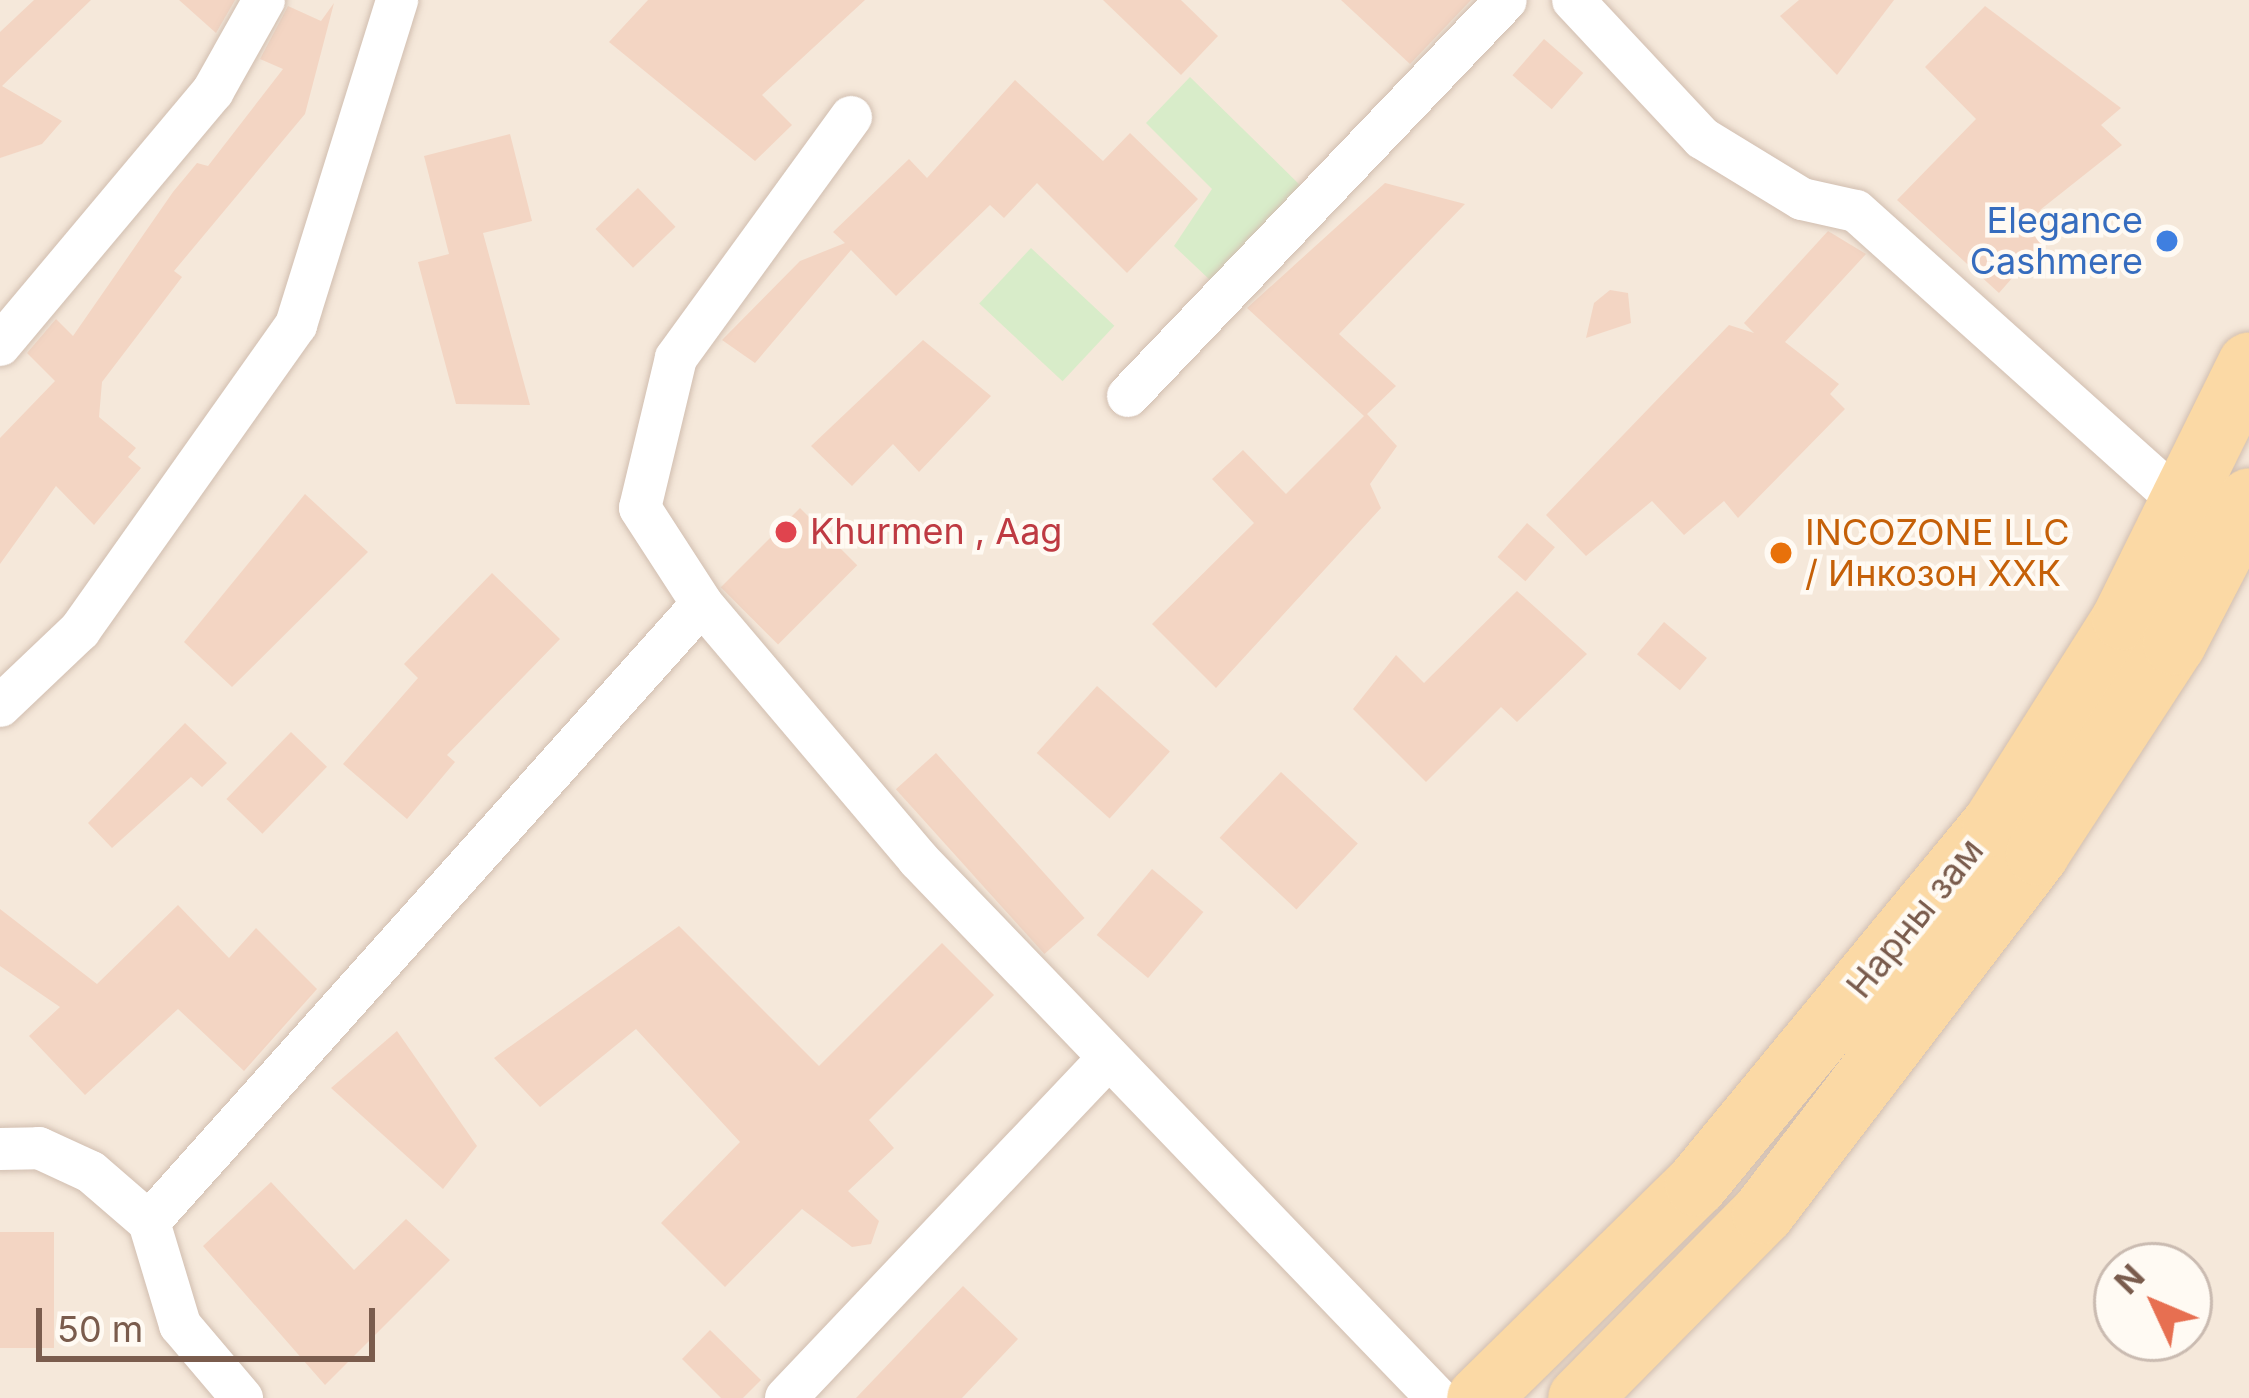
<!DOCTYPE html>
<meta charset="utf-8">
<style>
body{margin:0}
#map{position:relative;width:2249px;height:1398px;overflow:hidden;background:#fdf6ec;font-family:Inter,sans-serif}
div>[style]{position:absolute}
.residential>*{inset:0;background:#f5e8da}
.green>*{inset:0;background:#d8ecc9;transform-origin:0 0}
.building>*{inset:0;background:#f3d5c3;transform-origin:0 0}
.roads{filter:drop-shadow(0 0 3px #d1beb0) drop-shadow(0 0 3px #d1beb0)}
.minor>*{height:42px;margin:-21px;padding:0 21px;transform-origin:21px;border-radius:21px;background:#fff}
.primary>*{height:63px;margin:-31.5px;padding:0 31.5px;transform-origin:31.5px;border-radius:31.5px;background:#fbd9a5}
.dots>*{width:33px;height:33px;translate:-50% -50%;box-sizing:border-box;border:6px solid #fffaf3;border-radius:50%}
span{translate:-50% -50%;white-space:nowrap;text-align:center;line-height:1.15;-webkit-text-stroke:9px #fffaf3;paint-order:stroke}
.shop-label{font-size:36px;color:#366cbe}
.right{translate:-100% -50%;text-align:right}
.health-label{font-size:36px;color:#be3a42}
.left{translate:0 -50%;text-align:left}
.food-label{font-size:36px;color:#c56008}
.street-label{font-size:36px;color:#7a5c4d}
.north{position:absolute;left:2093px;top:1242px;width:120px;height:120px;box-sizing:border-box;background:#fffaf3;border:3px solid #cabbb1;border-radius:50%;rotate:314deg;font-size:33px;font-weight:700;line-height:48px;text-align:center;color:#7a5c4d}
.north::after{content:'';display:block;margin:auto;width:42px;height:54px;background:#e76f51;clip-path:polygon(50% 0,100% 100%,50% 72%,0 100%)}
.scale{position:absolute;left:36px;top:1308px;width:339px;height:54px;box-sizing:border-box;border:6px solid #7a5c4d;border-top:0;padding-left:15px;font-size:36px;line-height:42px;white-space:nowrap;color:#7a5c4d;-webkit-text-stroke:9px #fffaf3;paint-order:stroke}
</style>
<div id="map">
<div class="residential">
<div style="clip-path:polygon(evenodd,0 0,2249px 0,2249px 1398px,0 1398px,0 0,2117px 1266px,2189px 1266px,2189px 1338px,2117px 1338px,2117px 1266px)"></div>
</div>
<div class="green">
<div style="clip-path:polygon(1190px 77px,1306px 191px,1211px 281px,1174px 246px,1212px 189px,1146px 123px)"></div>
<div style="left:1031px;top:248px;width:114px;height:76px;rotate:43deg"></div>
</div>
<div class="building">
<div style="clip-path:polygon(34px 0,91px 0,2px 86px,62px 121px,42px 144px,0 158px,0 32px)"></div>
<div style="clip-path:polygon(179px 0,235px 0,216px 33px)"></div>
<div style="clip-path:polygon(648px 0,865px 0,762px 95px,792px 125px,755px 161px,609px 42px)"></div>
<div style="clip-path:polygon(1103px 0,1181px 0,1218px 36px,1181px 75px)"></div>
<div style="clip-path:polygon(1341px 0,1471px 0,1410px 64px)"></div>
<div style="clip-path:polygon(1799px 0,1894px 0,1837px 75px,1780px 16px)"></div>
<div style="clip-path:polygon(334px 3px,305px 114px,174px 271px,182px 277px,102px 382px,99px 417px,136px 448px,128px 457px,141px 468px,94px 525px,56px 486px,0 564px,0 438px,55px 381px,27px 353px,56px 319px,73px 336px,173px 192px,197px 163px,208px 166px,283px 69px,260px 59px,288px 6px,321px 21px)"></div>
<div style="clip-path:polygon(1985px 6px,2121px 108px,2101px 125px,2122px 145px,2040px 210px,2057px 227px,1999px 293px,1897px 200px,1976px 119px,1925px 67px)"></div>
<div style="left:1544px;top:39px;width:52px;height:48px;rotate:41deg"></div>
<div style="clip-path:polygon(1015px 80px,1103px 161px,1130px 133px,1198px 199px,1127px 273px,1037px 183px,1004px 218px,990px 205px,896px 296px,851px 250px,755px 363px,722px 340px,800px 261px,845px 243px,833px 232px,909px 159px,927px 178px)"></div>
<div style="clip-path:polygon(510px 134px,532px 221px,483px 233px,530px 405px,456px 404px,418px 262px,449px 254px,424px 156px)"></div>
<div style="clip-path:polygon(1385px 183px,1465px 204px,1339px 334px,1396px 386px,1367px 414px,1397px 446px,1370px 484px,1381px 508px,1216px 688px,1152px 624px,1254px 523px,1212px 479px,1243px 450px,1286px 494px,1364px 416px,1247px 308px)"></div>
<div style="left:638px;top:188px;width:54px;height:59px;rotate:46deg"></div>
<div style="clip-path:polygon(1828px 231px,1866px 254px,1785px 342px,1839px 384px,1830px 394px,1845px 409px,1738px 518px,1724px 501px,1684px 535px,1652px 501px,1586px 556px,1546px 515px,1729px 325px,1754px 333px,1744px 323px)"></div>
<div style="clip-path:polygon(1610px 290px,1628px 293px,1631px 323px,1586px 338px,1594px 303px)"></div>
<div style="clip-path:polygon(923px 340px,991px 396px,919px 472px,893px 444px,852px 486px,811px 446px)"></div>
<div style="clip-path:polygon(305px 494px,368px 552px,232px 687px,184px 642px)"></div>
<div style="left:800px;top:508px;width:81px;height:112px;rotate:45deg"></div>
<div style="left:1527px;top:523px;width:37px;height:45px;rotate:41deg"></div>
<div style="clip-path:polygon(492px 573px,560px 639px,447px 755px,455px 762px,407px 819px,343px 764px,418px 678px,404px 664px)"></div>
<div style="clip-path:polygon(1517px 591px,1587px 654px,1517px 722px,1501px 707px,1426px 782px,1353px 709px,1396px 655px,1424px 683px)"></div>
<div style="left:1664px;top:622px;width:56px;height:42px;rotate:40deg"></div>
<div style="left:1097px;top:686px;width:98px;height:90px;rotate:42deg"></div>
<div style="clip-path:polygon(185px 723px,227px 763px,202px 787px,191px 777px,112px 848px,88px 823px)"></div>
<div style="left:291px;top:732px;width:50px;height:93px;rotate:44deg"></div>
<div style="left:936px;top:753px;width:222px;height:54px;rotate:48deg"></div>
<div style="left:1281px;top:772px;width:105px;height:90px;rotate:43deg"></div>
<div style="left:1152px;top:869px;width:67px;height:86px;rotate:40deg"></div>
<div style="clip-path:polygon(178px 905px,229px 958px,256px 928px,317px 989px,244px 1071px,178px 1009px,85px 1095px,29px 1036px,60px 1007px,0 966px,0 909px,97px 984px)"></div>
<div style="clip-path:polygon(679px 926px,819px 1066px,942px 943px,994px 995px,869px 1120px,894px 1148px,848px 1191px,879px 1221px,871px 1244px,852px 1247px,802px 1209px,725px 1287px,661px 1223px,740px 1142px,636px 1029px,540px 1107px,494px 1058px)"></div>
<div style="clip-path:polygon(397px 1031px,477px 1146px,443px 1189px,331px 1088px)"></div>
<div style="clip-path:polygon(271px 1182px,354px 1270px,406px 1219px,450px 1260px,325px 1385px,203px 1246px)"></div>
<div style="left:0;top:1232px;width:54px;height:116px"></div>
<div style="clip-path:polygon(963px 1286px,1018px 1339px,962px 1398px,856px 1398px)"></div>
<div style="clip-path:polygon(710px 1330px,761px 1380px,743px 1398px,721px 1398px,682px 1359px)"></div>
</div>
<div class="roads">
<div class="minor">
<div style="left:1573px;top:0;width:189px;rotate:46.9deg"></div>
<div style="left:1702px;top:138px;width:117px;rotate:31.4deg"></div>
<div style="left:1802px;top:199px;width:55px;rotate:12.5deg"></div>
<div style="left:1856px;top:211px;width:439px;rotate:41.9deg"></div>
<div style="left:851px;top:117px;width:298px;rotate:126deg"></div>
<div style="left:676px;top:358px;width:154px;rotate:103.5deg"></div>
<div style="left:640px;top:508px;width:114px;rotate:57.1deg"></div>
<div style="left:702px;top:604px;width:334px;rotate:49.7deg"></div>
<div style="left:918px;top:859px;width:748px;rotate:46.08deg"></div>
<div style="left:0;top:345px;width:331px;rotate:-50deg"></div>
<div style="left:213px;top:91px;width:104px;rotate:-60.7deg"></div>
<div style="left:1128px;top:396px;width:547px;rotate:-46.33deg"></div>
<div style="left:0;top:706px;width:110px;rotate:-43.5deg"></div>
<div style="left:80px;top:630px;width:374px;rotate:-54.7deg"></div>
<div style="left:296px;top:325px;width:340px;rotate:-72.7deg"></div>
<div style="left:0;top:1149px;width:39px;rotate:-1deg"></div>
<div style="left:39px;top:1148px;width:57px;rotate:24.8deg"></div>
<div style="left:91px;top:1172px;width:77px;rotate:40.8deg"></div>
<div style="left:149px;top:1222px;width:108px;rotate:73.2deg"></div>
<div style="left:180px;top:1325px;width:96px;rotate:49.7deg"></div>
<div style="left:149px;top:1222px;width:829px;rotate:-48.18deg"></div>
<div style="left:786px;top:1398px;width:469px;rotate:-46.5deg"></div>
</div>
<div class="primary">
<div style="left:1478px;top:1398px;width:305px;rotate:-44.5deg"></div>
<div style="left:1696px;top:1184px;width:467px;rotate:-50.5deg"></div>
<div style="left:1993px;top:824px;width:244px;rotate:-57.7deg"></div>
<div style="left:2123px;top:618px;width:284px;rotate:-63.7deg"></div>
<div style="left:1579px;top:1398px;width:262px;rotate:-45.3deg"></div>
<div style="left:1763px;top:1212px;width:452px;rotate:-52.6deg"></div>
<div style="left:2037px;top:853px;width:251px;rotate:-56.9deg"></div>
<div style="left:2174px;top:643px;width:162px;rotate:-62.5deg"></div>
</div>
</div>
<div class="dots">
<div style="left:2167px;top:241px;background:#3f7fe0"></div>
<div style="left:786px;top:532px;background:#e0444e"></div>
<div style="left:1781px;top:553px;background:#e8710a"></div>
</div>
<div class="shop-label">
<span class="right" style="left:2143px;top:241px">Elegance<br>Cashmere</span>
</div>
<div class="health-label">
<span class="left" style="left:810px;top:532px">Khurmen , Aag</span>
</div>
<div class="food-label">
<span class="left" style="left:1805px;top:553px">INCOZONE LLC<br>/ Инкозон ХХК</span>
</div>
<div class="street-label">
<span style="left:1915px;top:918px;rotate:-51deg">Нарны зам</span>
</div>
<div class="north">N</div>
<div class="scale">50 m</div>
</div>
